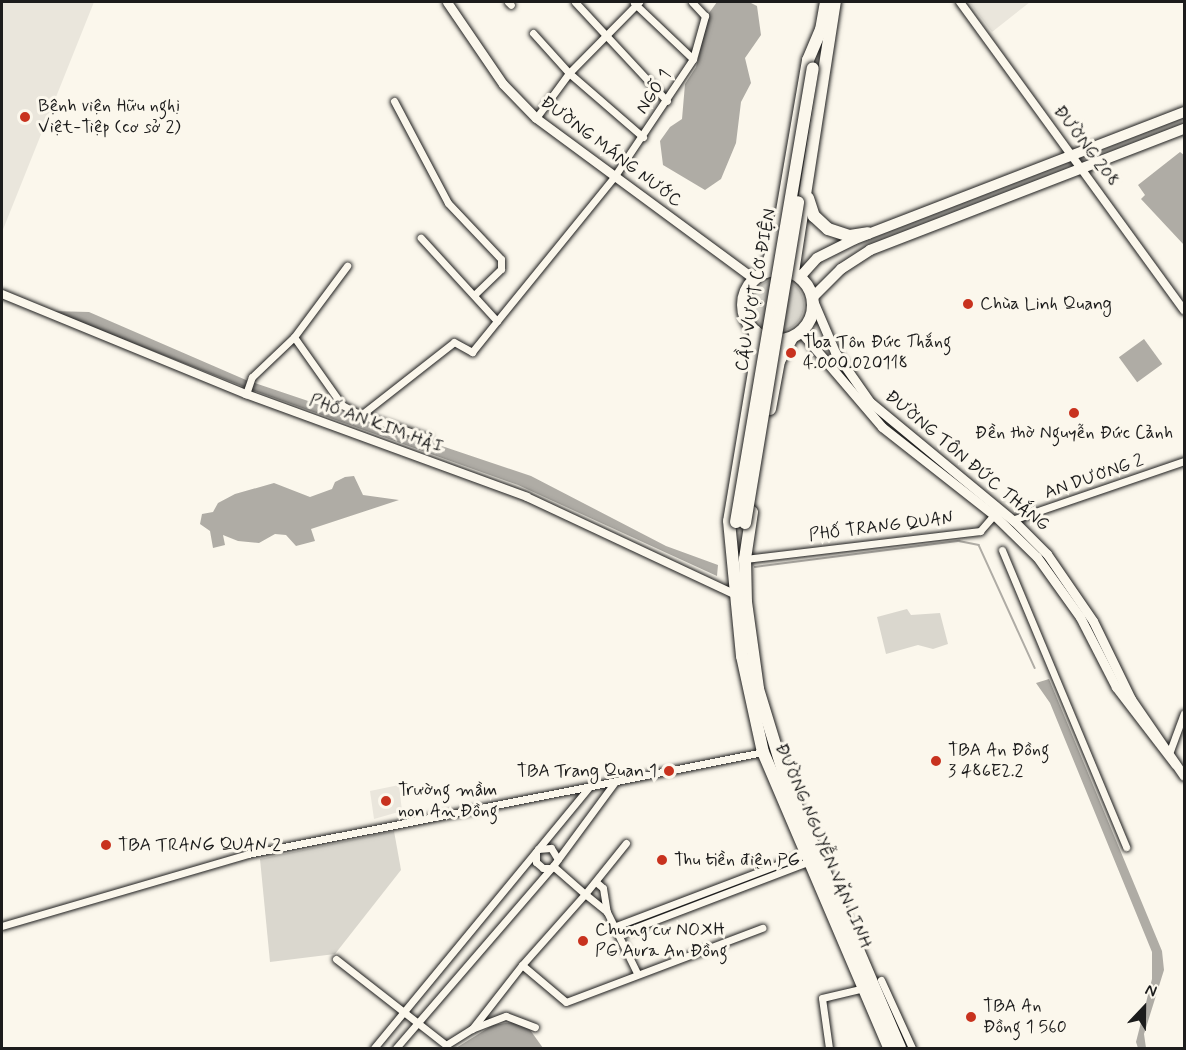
<!DOCTYPE html>
<meta charset="utf-8">
<style>
body{margin:0}
#map{position:relative;width:1186px;height:1050px;overflow:hidden;background:#fbf7ec;font-family:Mynerve,sans-serif}
div>[style]{position:absolute}
.built>*{inset:0;background:#eae6dc}
.green>*{inset:0;background:#dad7ce}
.round{border-radius:50%}
.water>*{inset:0;background:#afaca5;transform-origin:0 0}
.stream>*{height:1.5px;margin:-0.75px;padding:0 0.75px;transform-origin:0.75px;border-radius:0.75px;background:#afaca5}
.roads{filter:drop-shadow(0 0 2px #1c1c1c) drop-shadow(0 0 2px #1c1c1c)}
.minor>*{height:7px;margin:-3.5px;padding:0 3.5px;transform-origin:3.5px;border-radius:3.5px;background:#fbf7ec}
.tertiary>*{height:8px;margin:-4px;padding:0 4px;transform-origin:4px;border-radius:4px;background:#fbf7ec}
.secondary>*{height:9px;margin:-4.5px;padding:0 4.5px;transform-origin:4.5px;border-radius:4.5px;background:#fbf7ec}
.primary>*{height:10px;margin:-5px;padding:0 5px;transform-origin:5px;border-radius:5px;background:#fbf7ec}
.trunk>*{height:12px;margin:-6px;padding:0 6px;transform-origin:6px;border-radius:6px;background:#fbf7ec}
.trunk>.ring{margin:-6px;padding:0;box-sizing:content-box;background:none;border:12px solid #fbf7ec;border-radius:50%}
.bridges{filter:drop-shadow(0 0 2px #1c1c1c) drop-shadow(0 0 2px #1c1c1c)}
.trunk-bridge>*{height:12px;margin:-6px;padding:0 6px;transform-origin:6px;border-radius:6px;background:#fbf7ec}
.dots>*{width:16px;height:16px;translate:-50% -50%;box-sizing:border-box;border:3px solid #fbf7ec;border-radius:50%}
span{translate:-50% -50%;white-space:nowrap;text-align:center;line-height:1.15;-webkit-text-stroke:6px #fbf7ec;paint-order:stroke}
.street-label{font-size:18px;color:#1c1c1c}
.poi-label{font-size:18px;color:#1c1c1c}
.left{translate:0 -50%;text-align:left}
.right{translate:-100% -50%;text-align:right}
.frame{position:absolute;inset:0;border:3px solid #1c1c1c;pointer-events:none}
.north{position:absolute;left:1114px;top:978px;width:60px;height:60px;-webkit-text-stroke:4px #fbf7ec;paint-order:stroke;rotate:22deg;font-size:16px;font-weight:700;line-height:24px;text-align:center;color:#1c1c1c}
.north::after{content:'';display:block;margin:auto;width:21px;height:27px;background:#1c1c1c;clip-path:polygon(50% 0,100% 100%,50% 72%,0 100%)}
</style>
<div id="map">
<div class="built">
<div style="clip-path:polygon(2px 2px,94px 2px,2px 232px)"></div>
<div style="clip-path:polygon(969px 2px,1030px 2px,992px 32px)"></div>
<div style="clip-path:polygon(399px 785px,402px 811px,374px 819px,370px 791px)"></div>
</div>
<div class="green">
<div class="round" style="left:752px;top:279px;width:52px;height:52px"></div>
<div style="clip-path:polygon(907px 609px,911px 615px,940px 613px,948px 644px,933px 649px,918px 645px,886px 654px,877px 617px)"></div>
<div style="clip-path:polygon(394px 831px,401px 870px,335px 954px,270px 962px,260px 859px)"></div>
</div>
<div class="water">
<div style="clip-path:polygon(717px 2px,749px 2px,757px 6px,761px 35px,745px 58px,751px 83px,741px 102px,736px 143px,721px 179px,705px 190px,663px 165px,660px 141px,670px 127px,682px 119px,685px 84px,696px 67px,709px 13px)"></div>
<div style="clip-path:polygon(1180px 152px,1184px 155px,1184px 245px,1141px 199px,1145px 195px,1138px 185px)"></div>
<div style="clip-path:polygon(51px 311px,89px 312px,246px 380px,531px 476px,666px 546px,718px 565px,717px 576px,518px 485px,252px 390px)"></div>
<div style="left:1144px;top:339px;width:31px;height:31px;rotate:54deg"></div>
<div style="clip-path:polygon(354px 476px,363px 495px,399px 500px,311px 529px,315px 541px,296px 546px,286px 535px,275px 534px,259px 543px,238px 541px,223px 535px,225px 545px,213px 548px,210px 531px,200px 524px,202px 514px,213px 512px,218px 503px,235px 494px,274px 483px,310px 497px,332px 489px,335px 482px,345px 477px)"></div>
<div style="clip-path:polygon(1049px 679px,1162px 951px,1164px 970px,1144px 1034px,1146px 1048px,1138px 1048px,1136px 1042px,1152px 979px,1152px 952px,1050px 703px,1036px 683px)"></div>
<div style="clip-path:polygon(512px 1022px,528px 1027px,543px 1048px,456px 1048px,493px 1025px)"></div>
</div>
<div class="stream">
<div style="left:755px;top:567px;width:206px;rotate:-7.3deg"></div>
<div style="left:959px;top:541px;width:20px;rotate:11deg"></div>
<div style="left:979px;top:545px;width:135px;rotate:65.5deg"></div>
</div>
<div class="roads">
<div class="minor">
<div style="left:508px;top:2px;width:4px;rotate:45deg"></div>
<div style="left:575px;top:2px;width:135px;rotate:47.1deg"></div>
<div style="left:634px;top:3px;width:81px;rotate:43.5deg"></div>
<div style="left:533px;top:33px;width:54px;rotate:48deg"></div>
<div style="left:569px;top:73px;width:98px;rotate:40.9deg"></div>
<div style="left:394px;top:101px;width:115px;rotate:62.1deg"></div>
<div style="left:448px;top:203px;width:77px;rotate:46.6deg"></div>
<div style="left:501px;top:259px;width:10px;rotate:90deg"></div>
<div style="left:501px;top:269px;width:36px;rotate:136deg"></div>
<div style="left:536px;top:118px;width:56px;rotate:-53.7deg"></div>
<div style="left:569px;top:73px;width:100px;rotate:-45.4deg"></div>
<div style="left:497px;top:321px;width:186px;rotate:-50.9deg"></div>
<div style="left:614px;top:177px;width:142px;rotate:-56.2deg"></div>
<div style="left:693px;top:59px;width:45px;rotate:-74.4deg"></div>
<div style="left:705px;top:16px;width:19px;rotate:-133deg"></div>
<div style="left:294px;top:337px;width:83px;rotate:54.8deg"></div>
<div style="left:342px;top:405px;width:21px;rotate:28deg"></div>
<div style="left:361px;top:415px;width:118px;rotate:-38.1deg"></div>
<div style="left:454px;top:342px;width:21px;rotate:29deg"></div>
<div style="left:472px;top:352px;width:40px;rotate:-51deg"></div>
<div style="left:497px;top:321px;width:113px;rotate:-132.5deg"></div>
<div style="left:246px;top:394px;width:18px;rotate:-71deg"></div>
<div style="left:252px;top:377px;width:58px;rotate:-43.6deg"></div>
<div style="left:294px;top:337px;width:89px;rotate:-53.3deg"></div>
<div style="left:361px;top:415px;width:71px;rotate:18.9deg"></div>
<div style="left:1012px;top:520px;width:182px;rotate:-18.9deg"></div>
<div style="left:1002px;top:550px;width:322px;rotate:67.3deg"></div>
<div style="left:745px;top:559px;width:237px;rotate:-6.8deg"></div>
<div style="left:980px;top:531px;width:21px;rotate:-49deg"></div>
<div style="left:994px;top:515px;width:4px;rotate:27deg"></div>
<div style="left:1170px;top:751px;width:40px;rotate:-69.8deg"></div>
<div style="left:626px;top:843px;width:65px;rotate:128.8deg"></div>
<div style="left:585px;top:894px;width:28px;rotate:39deg"></div>
<div style="left:607px;top:912px;width:68px;rotate:63.8deg"></div>
<div style="left:538px;top:849px;width:13px;rotate:-4deg"></div>
<div style="left:551px;top:848px;width:13px;rotate:58deg"></div>
<div style="left:536px;top:852px;width:10px;rotate:90deg"></div>
<div style="left:536px;top:862px;width:9px;rotate:41deg"></div>
<div style="left:543px;top:868px;width:8px"></div>
<div style="left:553px;top:866px;width:43px;rotate:41.2deg"></div>
<div style="left:585px;top:894px;width:95px;rotate:131.6deg"></div>
<div style="left:522px;top:965px;width:57px;rotate:40.1deg"></div>
<div style="left:566px;top:1002px;width:210px;rotate:-20.7deg"></div>
<div style="left:596px;top:882px;width:9px;rotate:41deg"></div>
<div style="left:603px;top:888px;width:24px;rotate:81deg"></div>
<div style="left:2px;top:926px;width:256px;rotate:-16.3deg"></div>
<div style="left:248px;top:854px;width:525px;rotate:-11.2deg"></div>
<div style="left:616px;top:926px;width:205px;rotate:-20.8deg"></div>
<div style="left:619px;top:934px;width:204px;rotate:-20.9deg"></div>
<div style="left:336px;top:959px;width:140px;rotate:38deg"></div>
<div style="left:446px;top:1045px;width:31px;rotate:-32deg"></div>
<div style="left:472px;top:1029px;width:81px;rotate:-52deg"></div>
<div style="left:881px;top:980px;width:75px;rotate:65.5deg"></div>
<div style="left:474px;top:1028px;width:34px;rotate:-21deg"></div>
<div style="left:506px;top:1016px;width:31px;rotate:21deg"></div>
<div style="left:374px;top:1048px;width:340px;rotate:-50.5deg"></div>
<div style="left:396px;top:1048px;width:240px;rotate:-49.2deg"></div>
<div style="left:553px;top:866px;width:104px;rotate:-53.6deg"></div>
<div style="left:829px;top:1048px;width:50px;rotate:-98deg"></div>
<div style="left:822px;top:998px;width:43px;rotate:-13.4deg"></div>
</div>
<div class="tertiary">
<div style="left:960px;top:2px;width:381px;rotate:54deg"></div>
<div style="left:2px;top:294px;width:264px;rotate:22.3deg"></div>
<div style="left:246px;top:394px;width:299px;rotate:20.1deg"></div>
<div style="left:527px;top:497px;width:229px;rotate:25.1deg"></div>
</div>
<div class="secondary">
<div style="left:447px;top:2px;width:99px;rotate:55.7deg"></div>
<div style="left:503px;top:84px;width:47px;rotate:45.9deg"></div>
<div style="left:536px;top:118px;width:271px;rotate:36.4deg"></div>
<div style="left:814px;top:303px;width:53px;rotate:66.8deg"></div>
<div style="left:835px;top:352px;width:61px;rotate:55deg"></div>
<div style="left:870px;top:402px;width:187px;rotate:39.6deg"></div>
<div style="left:1014px;top:521px;width:47px;rotate:45deg"></div>
<div style="left:1047px;top:554px;width:81px;rotate:55.5deg"></div>
<div style="left:1093px;top:621px;width:87px;rotate:64deg"></div>
<div style="left:1131px;top:699px;width:93px;rotate:55.5deg"></div>
<div style="left:801px;top:332px;width:125px;rotate:49.5deg"></div>
<div style="left:882px;top:427px;width:142px;rotate:38.2deg"></div>
<div style="left:994px;top:515px;width:60px;rotate:44.3deg"></div>
<div style="left:1037px;top:557px;width:74px;rotate:54.4deg"></div>
<div style="left:1080px;top:617px;width:79px;rotate:62.8deg"></div>
<div style="left:1116px;top:687px;width:97px;rotate:52.5deg"></div>
</div>
<div class="primary">
<div style="left:800px;top:277px;width:25px;rotate:-48deg"></div>
<div style="left:817px;top:258px;width:42px;rotate:-26.6deg"></div>
<div style="left:855px;top:239px;width:353px;rotate:-21.1deg"></div>
<div style="left:813px;top:297px;width:40px;rotate:-45deg"></div>
<div style="left:841px;top:269px;width:35px;rotate:-33deg"></div>
<div style="left:870px;top:250px;width:337px;rotate:-21.1deg"></div>
</div>
<div class="trunk">
<div style="left:808px;top:198px;width:19px;rotate:72deg"></div>
<div style="left:814px;top:216px;width:19px;rotate:43deg"></div>
<div style="left:828px;top:229px;width:23px;rotate:18deg"></div>
<div style="left:850px;top:236px;width:18px;rotate:-9deg"></div>
<div class="ring" style="left:743px;top:270px;width:58px;height:58px"></div>
<div style="left:765px;top:272px;width:40px;rotate:-71.1deg"></div>
<div style="left:778px;top:234px;width:177px;rotate:-80.2deg"></div>
<div style="left:808px;top:60px;width:33px;rotate:-67deg"></div>
<div style="left:821px;top:30px;width:28px;rotate:-80deg"></div>
<div style="left:793px;top:272px;width:273px;rotate:-81.2deg"></div>
<div style="left:755px;top:331px;width:29px;rotate:88deg"></div>
<div style="left:756px;top:360px;width:163px;rotate:99.5deg"></div>
<div style="left:729px;top:521px;width:136px;rotate:84.5deg"></div>
<div style="left:742px;top:656px;width:98px;rotate:77.7deg"></div>
<div style="left:763px;top:752px;width:322px;rotate:66.9deg"></div>
<div style="left:770px;top:409px;width:49px;rotate:-79.4deg"></div>
<div style="left:779px;top:361px;width:26px;rotate:-61deg"></div>
<div style="left:752px;top:512px;width:48px;rotate:98.5deg"></div>
<div style="left:745px;top:559px;width:43px;rotate:88.7deg"></div>
<div style="left:746px;top:602px;width:88px;rotate:82.1deg"></div>
<div style="left:758px;top:689px;width:99px;rotate:73deg"></div>
<div style="left:787px;top:784px;width:287px;rotate:66.8deg"></div>
</div>
</div>
<div class="bridges">
<div class="trunk-bridge">
<div style="left:736px;top:522px;width:460px;rotate:-80.4deg"></div>
<div style="left:745px;top:523px;width:325px;rotate:-80.6deg"></div>
</div>
</div>
<div class="dots">
<div style="left:25px;top:117px;background:#c8321e"></div>
<div style="left:968px;top:304px;background:#c8321e"></div>
<div style="left:791px;top:353px;background:#c8321e"></div>
<div style="left:1074px;top:413px;background:#c8321e"></div>
<div style="left:936px;top:761px;background:#c8321e"></div>
<div style="left:669px;top:771px;background:#c8321e"></div>
<div style="left:386px;top:801px;background:#c8321e"></div>
<div style="left:106px;top:845px;background:#c8321e"></div>
<div style="left:662px;top:860px;background:#c8321e"></div>
<div style="left:583px;top:941px;background:#c8321e"></div>
<div style="left:971px;top:1017px;background:#c8321e"></div>
</div>
<div class="street-label">
<span style="left:654px;top:92px;rotate:-57deg">NGÕ 1</span>
<span style="left:1086px;top:146px;rotate:53deg">ĐƯỜNG 208</span>
<span style="left:611px;top:152px;rotate:37deg">ĐƯỜNG MÁNG NƯỚC</span>
<span style="left:756px;top:290px;rotate:-80deg">CẦU VƯỢT CƠ ĐIỆN</span>
<span style="left:376px;top:424px;rotate:20deg">PHỐ AN KIM HẢI</span>
<span style="left:967px;top:461px;rotate:40deg">ĐƯỜNG TÔN ĐỨC THẮNG</span>
<span style="left:1094px;top:477px;rotate:-19deg">AN DƯƠNG 2</span>
<span style="left:881px;top:527px;rotate:-7deg">PHỐ TRANG QUAN</span>
<span style="left:823px;top:846px;rotate:67deg">ĐƯỜNG NGUYỄN VĂN LINH</span>
</div>
<div class="poi-label">
<span class="left" style="left:38px;top:117px">Bệnh viện Hữu nghị<br>Việt-Tiệp (cơ sở 2)</span>
<span class="left" style="left:980px;top:304px">Chùa Linh Quang</span>
<span class="left" style="left:803px;top:353px">Tba Tôn Đức Thắng<br>4.000.020118</span>
<span style="left:1074px;top:433px">Đền thờ Nguyễn Đức Cảnh</span>
<span class="left" style="left:948px;top:761px">TBA An Đồng<br>3 486E2.2</span>
<span class="right" style="left:657px;top:771px">TBA Trang Quan 1</span>
<span class="left" style="left:398px;top:801px">Trường mầm<br>non An Đồng</span>
<span class="left" style="left:118px;top:845px">TBA TRANG QUAN 2</span>
<span class="left" style="left:674px;top:860px">Thu tiền điện PG</span>
<span class="left" style="left:595px;top:941px">Chung cư NOXH<br>PG Aura An Đồng</span>
<span class="left" style="left:983px;top:1017px">TBA An<br>Đồng 1 560</span>
</div>
<div class="frame"></div>
<div class="north">N</div>
</div>
